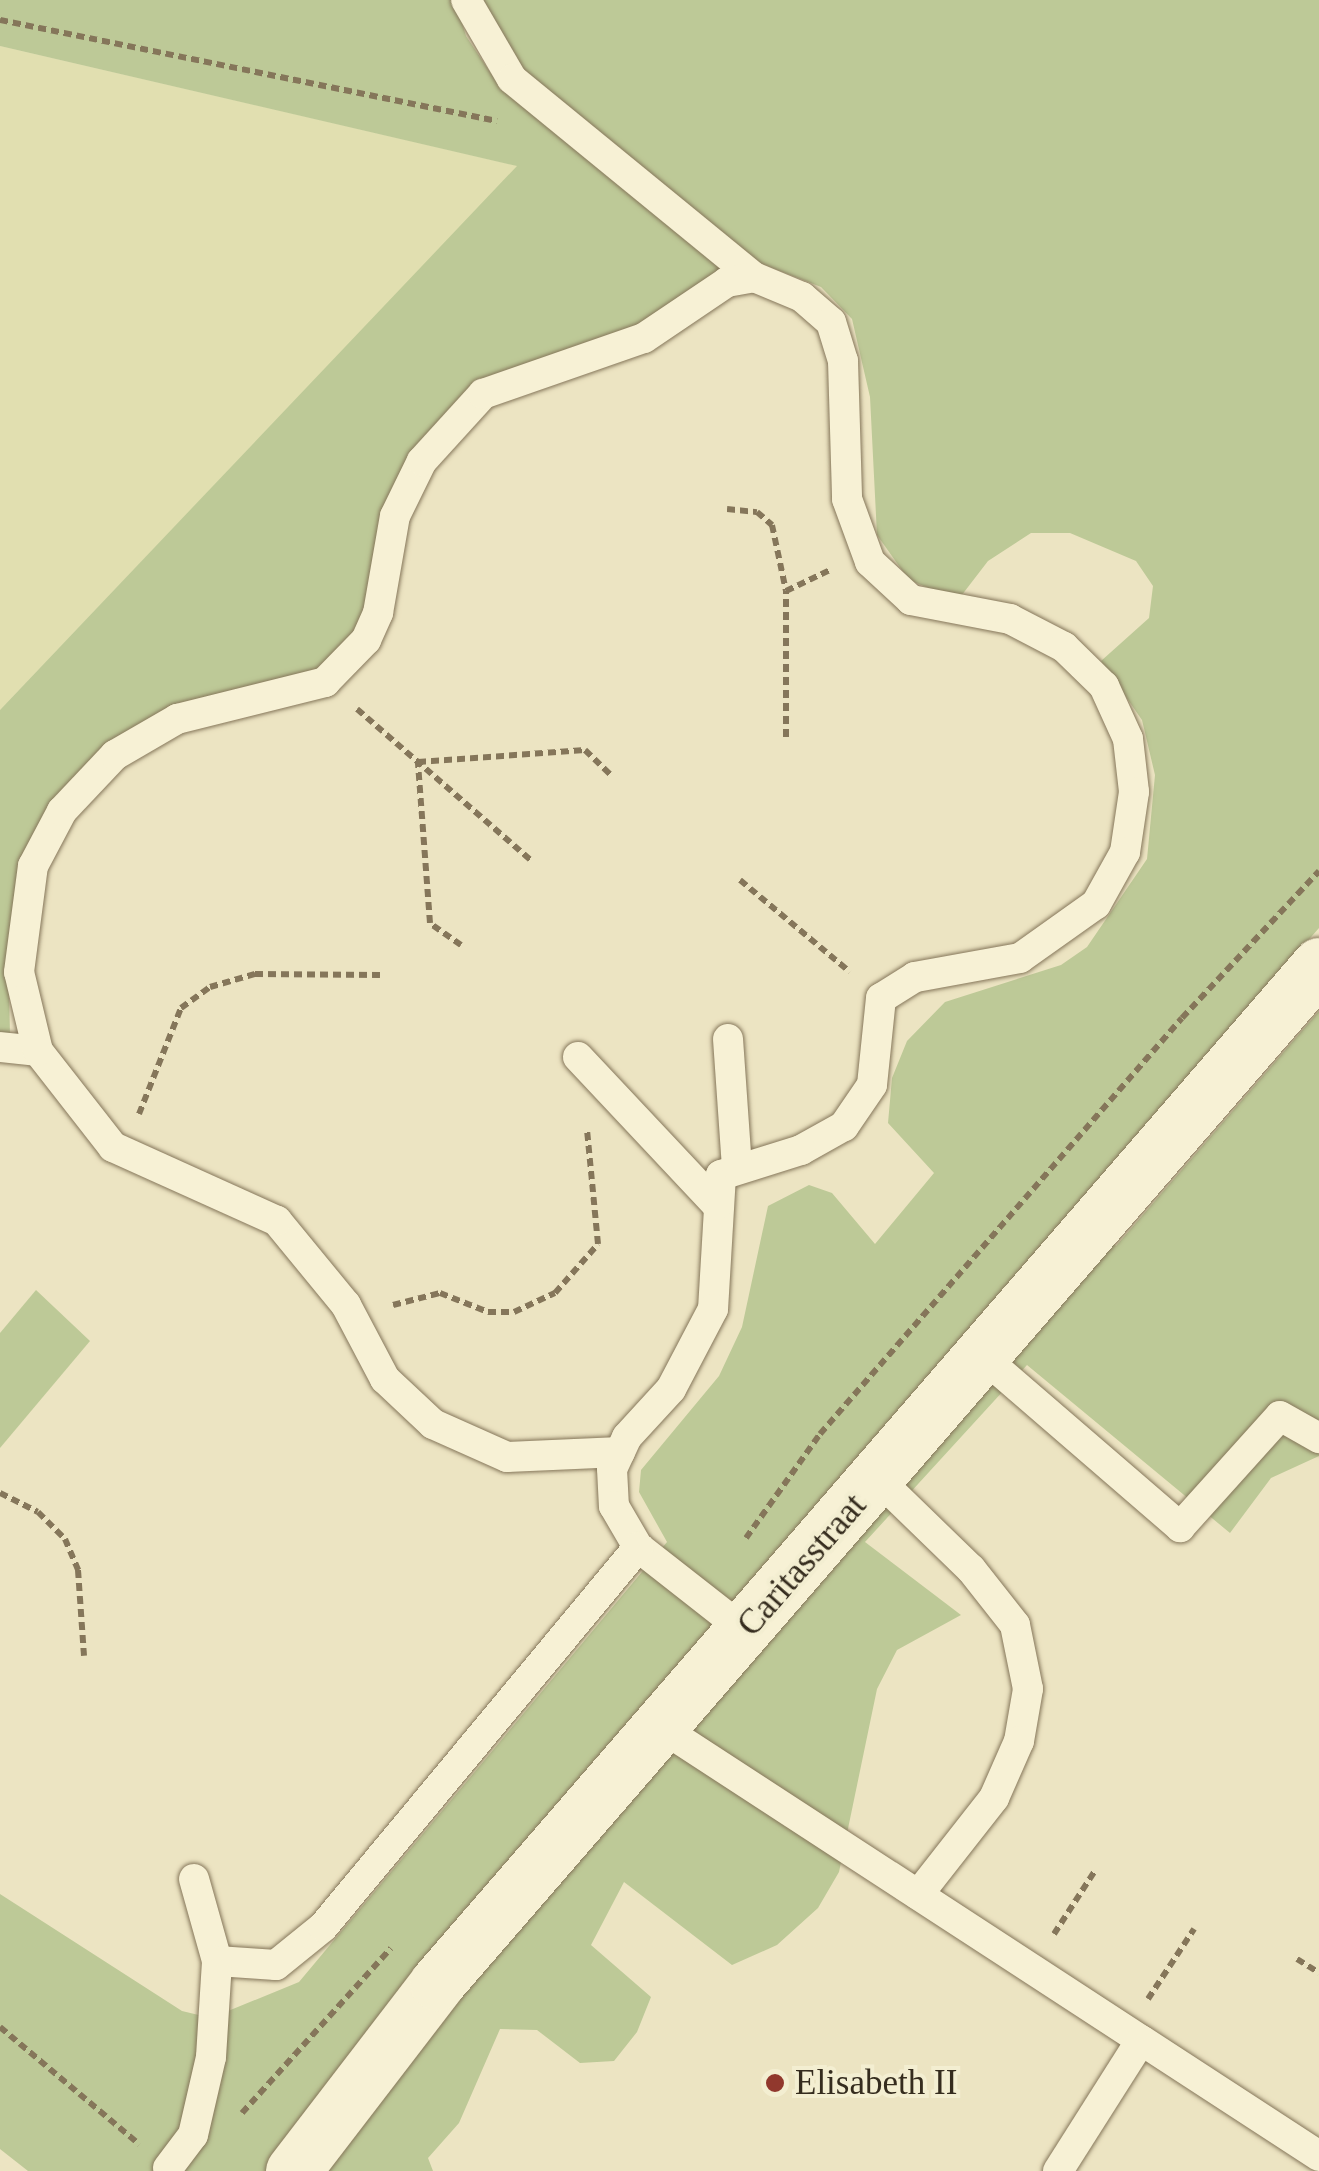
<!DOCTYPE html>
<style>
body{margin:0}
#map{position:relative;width:1319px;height:2171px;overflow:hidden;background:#ece4c2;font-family:Georgia,serif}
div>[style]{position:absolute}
.farmland>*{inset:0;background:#e1dfb0}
.green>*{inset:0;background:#bdc997}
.path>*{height:6px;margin-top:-3px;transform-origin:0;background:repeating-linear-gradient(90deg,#85765a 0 8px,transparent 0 13px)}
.roads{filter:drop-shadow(0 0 2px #85765a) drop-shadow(0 0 2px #85765a)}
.lane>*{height:30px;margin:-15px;padding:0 15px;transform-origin:15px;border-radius:15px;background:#f7f1d5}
.secondary>*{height:55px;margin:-27.5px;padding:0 27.5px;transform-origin:27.5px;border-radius:27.5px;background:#f7f1d5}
.dots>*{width:28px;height:28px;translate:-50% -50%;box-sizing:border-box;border:5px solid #f3eed1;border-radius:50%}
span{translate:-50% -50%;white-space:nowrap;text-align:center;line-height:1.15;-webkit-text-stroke:8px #f3eed1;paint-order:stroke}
.street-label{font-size:35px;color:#352c1e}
.poi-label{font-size:35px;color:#352c1e}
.left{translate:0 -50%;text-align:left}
</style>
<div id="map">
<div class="farmland">
<div style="clip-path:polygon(0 46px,518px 166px,0 710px)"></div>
</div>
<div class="green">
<div style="clip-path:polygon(0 0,455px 0,466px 36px,492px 75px,724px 267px,653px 320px,446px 416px,369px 617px,312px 678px,89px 762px,8px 949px,10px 1035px,0 1045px,0 710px,517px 166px,0 46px)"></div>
<div style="clip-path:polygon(477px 0,1319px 0,1319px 928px,1076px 1205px,1116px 1246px,1319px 1011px,1319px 1456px,1271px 1478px,1230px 1533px,1027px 1365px,865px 1542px,961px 1615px,897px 1650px,877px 1689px,839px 1872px,818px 1908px,777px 1945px,732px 1965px,624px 1882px,591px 1945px,651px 1997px,637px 2032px,614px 2061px,580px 2063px,537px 2030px,500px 2029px,459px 2123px,428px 2158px,433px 2171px,28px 2171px,0 2149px,0 1894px,182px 2011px,211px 2018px,299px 1982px,667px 1542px,639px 1492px,641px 1470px,719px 1376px,742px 1327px,768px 1206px,809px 1185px,832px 1193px,875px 1244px,934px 1173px,888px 1123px,892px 1078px,907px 1041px,945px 1002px,1061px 965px,1087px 947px,1147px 859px,1155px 775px,1142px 720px,1101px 661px,1149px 618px,1153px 586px,1136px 561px,1070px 533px,1031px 533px,988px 561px,958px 600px,909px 580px,877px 535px,870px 397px,852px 319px,821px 287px,749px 259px,512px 67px)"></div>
<div style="clip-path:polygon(36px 1290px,90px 1341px,0 1448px,0 1333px)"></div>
</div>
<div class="path">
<div style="left:0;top:20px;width:507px;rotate:11.49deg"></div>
<div style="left:727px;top:509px;width:30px;rotate:6deg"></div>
<div style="left:757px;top:512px;width:20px;rotate:41deg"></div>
<div style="left:772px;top:525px;width:67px;rotate:78deg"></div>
<div style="left:357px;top:709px;width:230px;rotate:41deg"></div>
<div style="left:786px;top:737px;width:146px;rotate:-90deg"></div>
<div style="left:786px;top:591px;width:49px;rotate:-25.5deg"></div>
<div style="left:740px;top:880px;width:143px;rotate:39.9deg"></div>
<div style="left:461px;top:945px;width:38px;rotate:-145deg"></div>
<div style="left:430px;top:923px;width:161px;rotate:-94.3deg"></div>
<div style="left:418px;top:762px;width:167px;rotate:-4.1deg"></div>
<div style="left:585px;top:750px;width:35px;rotate:44deg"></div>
<div style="left:139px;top:1114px;width:114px;rotate:-68.4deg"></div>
<div style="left:181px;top:1008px;width:36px;rotate:-36deg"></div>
<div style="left:210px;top:987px;width:47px;rotate:-16.1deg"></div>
<div style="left:255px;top:974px;width:125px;rotate:0.5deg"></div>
<div style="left:393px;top:1305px;width:49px;rotate:-14.3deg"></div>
<div style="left:440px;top:1293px;width:52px;rotate:21.6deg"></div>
<div style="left:488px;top:1312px;width:26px"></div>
<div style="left:514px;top:1312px;width:45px;rotate:-24.9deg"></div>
<div style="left:555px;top:1293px;width:65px;rotate:-48.7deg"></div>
<div style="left:598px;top:1244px;width:115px;rotate:-95.5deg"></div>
<div style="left:0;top:1493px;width:42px;rotate:26.6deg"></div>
<div style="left:38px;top:1512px;width:38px;rotate:45deg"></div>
<div style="left:65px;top:1539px;width:34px;rotate:67deg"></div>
<div style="left:78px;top:1570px;width:86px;rotate:86deg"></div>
<div style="left:746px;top:1538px;width:128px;rotate:-54.6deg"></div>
<div style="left:820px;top:1434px;width:551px;rotate:-48.97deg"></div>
<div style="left:1182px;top:1018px;width:201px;rotate:-47deg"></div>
<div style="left:1054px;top:1934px;width:77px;rotate:-57.1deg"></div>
<div style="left:1297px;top:1959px;width:26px;rotate:32deg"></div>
<div style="left:1148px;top:1999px;width:84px;rotate:-56.7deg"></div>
<div style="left:0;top:2027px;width:182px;rotate:40.1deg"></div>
<div style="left:242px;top:2113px;width:222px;rotate:-47.9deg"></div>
</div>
<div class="roads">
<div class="lane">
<div style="left:466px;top:0;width:91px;rotate:59.8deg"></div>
<div style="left:512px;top:79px;width:313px;rotate:39.3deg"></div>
<div style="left:754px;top:277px;width:52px;rotate:22.6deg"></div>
<div style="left:802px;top:297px;width:38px;rotate:41deg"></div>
<div style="left:831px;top:322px;width:41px;rotate:72.9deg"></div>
<div style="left:843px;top:361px;width:138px;rotate:88.3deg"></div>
<div style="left:847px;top:499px;width:67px;rotate:69.9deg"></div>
<div style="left:870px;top:562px;width:56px;rotate:42.8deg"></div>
<div style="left:911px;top:600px;width:101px;rotate:10.9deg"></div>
<div style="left:1010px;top:619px;width:61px;rotate:27.4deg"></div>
<div style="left:1064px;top:647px;width:56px;rotate:44.3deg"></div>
<div style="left:1104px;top:686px;width:58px;rotate:65.6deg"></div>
<div style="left:1128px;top:739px;width:53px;rotate:83.5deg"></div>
<div style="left:1134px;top:792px;width:61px;rotate:98.5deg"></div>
<div style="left:1125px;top:852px;width:60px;rotate:119.1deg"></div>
<div style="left:1096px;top:904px;width:93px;rotate:144.6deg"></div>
<div style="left:1020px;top:958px;width:107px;rotate:169.7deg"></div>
<div style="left:915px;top:977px;width:40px;rotate:148deg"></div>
<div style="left:881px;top:998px;width:87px;rotate:95.9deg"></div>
<div style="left:872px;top:1085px;width:50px;rotate:124.3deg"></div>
<div style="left:844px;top:1126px;width:49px;rotate:150.8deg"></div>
<div style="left:801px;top:1150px;width:84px;rotate:162.6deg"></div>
<div style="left:721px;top:1175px;width:134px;rotate:93.4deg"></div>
<div style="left:713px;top:1309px;width:90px;rotate:117.7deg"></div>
<div style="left:671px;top:1389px;width:65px;rotate:132.5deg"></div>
<div style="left:627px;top:1437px;width:35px;rotate:115deg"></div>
<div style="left:612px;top:1469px;width:37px;rotate:87deg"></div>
<div style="left:614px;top:1506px;width:48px;rotate:59.7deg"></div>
<div style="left:638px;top:1547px;width:136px;rotate:38.1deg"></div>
<div style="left:728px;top:1039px;width:128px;rotate:86deg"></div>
<div style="left:0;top:1047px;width:38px;rotate:6deg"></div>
<div style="left:578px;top:1057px;width:203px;rotate:46.8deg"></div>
<div style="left:982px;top:1356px;width:262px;rotate:40.8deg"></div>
<div style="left:1180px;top:1527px;width:149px;rotate:-48deg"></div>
<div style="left:1280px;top:1416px;width:45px;rotate:29.4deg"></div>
<div style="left:620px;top:1452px;width:113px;rotate:177.5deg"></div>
<div style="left:507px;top:1457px;width:81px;rotate:-156deg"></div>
<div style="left:433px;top:1424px;width:66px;rotate:-136.8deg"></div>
<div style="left:385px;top:1379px;width:84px;rotate:-117.8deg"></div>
<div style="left:346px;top:1305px;width:109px;rotate:-129.4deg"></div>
<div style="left:277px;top:1221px;width:180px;rotate:-155.7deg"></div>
<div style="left:113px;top:1147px;width:122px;rotate:-128deg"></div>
<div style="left:38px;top:1051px;width:81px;rotate:-103.5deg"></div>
<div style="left:19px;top:972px;width:107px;rotate:-82.5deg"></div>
<div style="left:33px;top:866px;width:62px;rotate:-62.2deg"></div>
<div style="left:62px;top:811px;width:77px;rotate:-46.6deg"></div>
<div style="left:115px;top:755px;width:72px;rotate:-30.1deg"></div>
<div style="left:177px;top:719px;width:153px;rotate:-14deg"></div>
<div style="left:325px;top:682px;width:59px;rotate:-45.7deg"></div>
<div style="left:366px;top:640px;width:30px;rotate:-66deg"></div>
<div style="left:378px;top:613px;width:98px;rotate:-80.1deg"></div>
<div style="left:395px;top:516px;width:61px;rotate:-63.9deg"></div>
<div style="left:422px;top:461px;width:91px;rotate:-47.7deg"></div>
<div style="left:483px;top:394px;width:170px;rotate:-19.2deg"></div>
<div style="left:644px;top:338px;width:100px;rotate:-34deg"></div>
<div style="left:727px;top:282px;width:27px;rotate:-10deg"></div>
<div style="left:877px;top:1478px;width:131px;rotate:44.1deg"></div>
<div style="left:971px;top:1569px;width:71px;rotate:51.8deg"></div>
<div style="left:1015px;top:1625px;width:65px;rotate:78.5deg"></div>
<div style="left:1028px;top:1689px;width:53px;rotate:99.8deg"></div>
<div style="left:1019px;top:1741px;width:62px;rotate:113.7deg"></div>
<div style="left:994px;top:1798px;width:123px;rotate:128.1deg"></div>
<div style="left:662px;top:1728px;width:784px;rotate:33.08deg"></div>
<div style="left:194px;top:1879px;width:85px;rotate:74.3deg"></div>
<div style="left:217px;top:1961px;width:59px;rotate:3.9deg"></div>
<div style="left:276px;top:1965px;width:60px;rotate:-39deg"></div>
<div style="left:323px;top:1927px;width:494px;rotate:-50.3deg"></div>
<div style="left:168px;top:2168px;width:41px;rotate:-52.9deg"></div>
<div style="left:193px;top:2135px;width:80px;rotate:-77deg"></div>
<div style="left:211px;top:2057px;width:96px;rotate:-86.4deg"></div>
<div style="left:1058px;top:2171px;width:155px;rotate:-57.6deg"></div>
</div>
<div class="secondary">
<div style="left:293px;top:2171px;width:237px;rotate:-52.5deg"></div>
<div style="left:437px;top:1983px;width:1347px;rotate:-49.09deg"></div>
</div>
</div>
<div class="dots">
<div style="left:775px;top:2083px;background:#91382d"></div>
</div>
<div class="street-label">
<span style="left:802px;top:1565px;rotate:-49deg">Caritasstraat</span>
</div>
<div class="poi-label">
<span class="left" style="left:795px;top:2083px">Elisabeth II</span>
</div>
</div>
